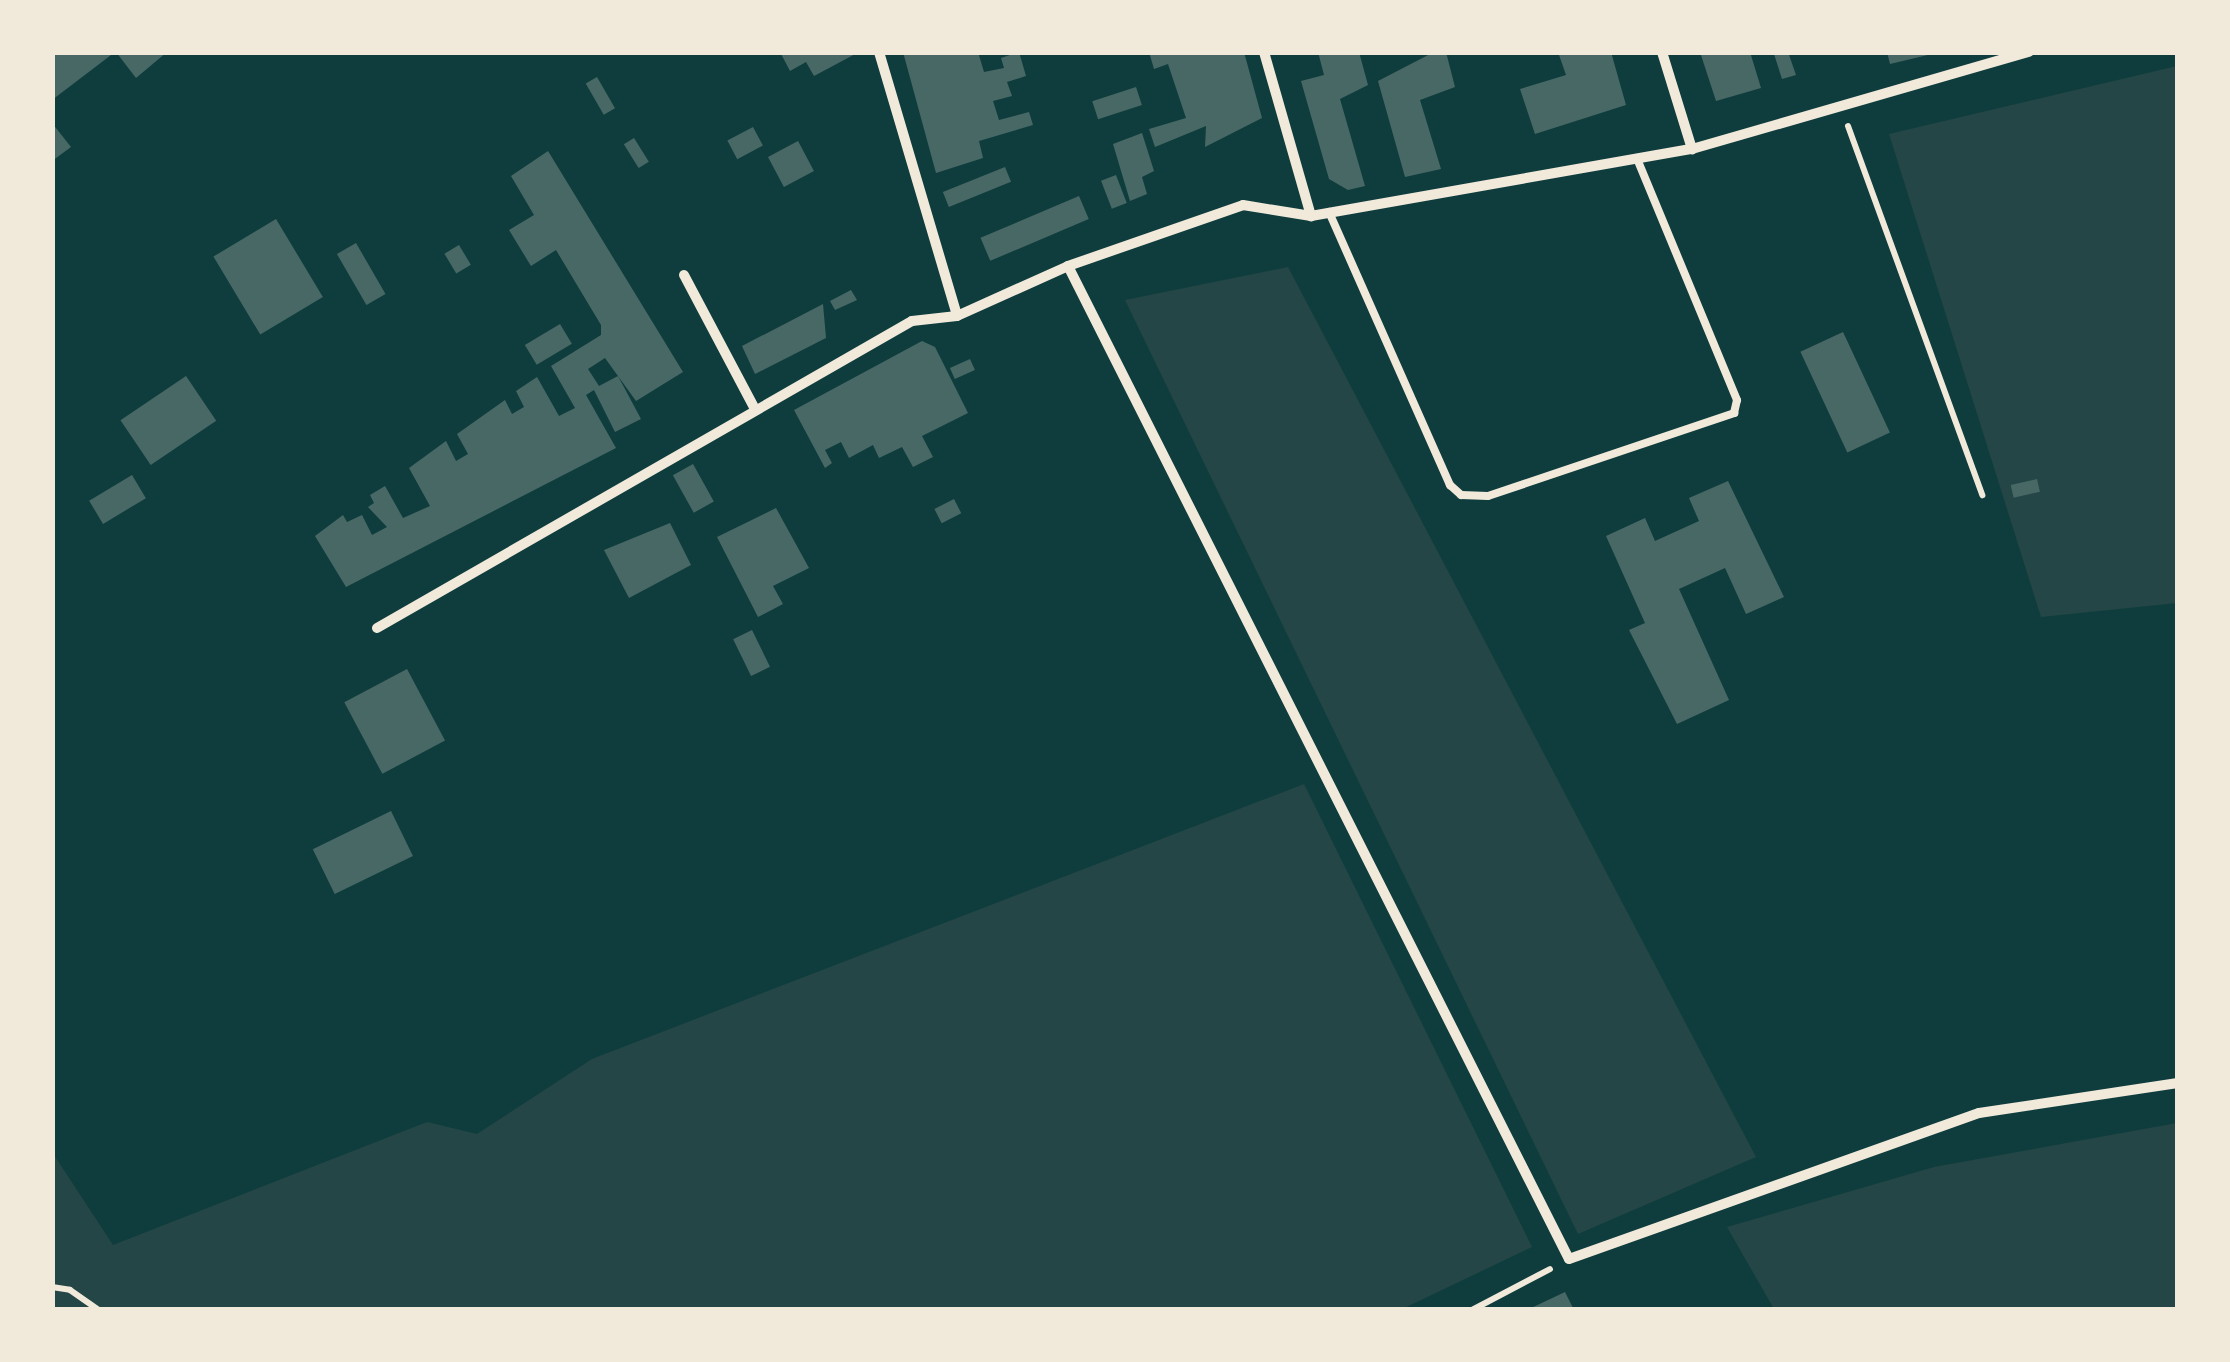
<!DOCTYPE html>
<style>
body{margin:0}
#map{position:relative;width:2230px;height:1362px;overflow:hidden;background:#0f3d3e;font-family:Spectral,serif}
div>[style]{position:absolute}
.green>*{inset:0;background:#244646}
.building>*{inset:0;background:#486865;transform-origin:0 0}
.path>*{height:6px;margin:-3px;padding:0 3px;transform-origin:3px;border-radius:3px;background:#f1e9da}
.service>*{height:8px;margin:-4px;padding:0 4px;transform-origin:4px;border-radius:4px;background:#f1e9da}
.minor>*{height:10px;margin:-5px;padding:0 5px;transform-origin:5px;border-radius:5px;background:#f1e9da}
span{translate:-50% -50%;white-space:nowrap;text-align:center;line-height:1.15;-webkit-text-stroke:9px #f1e9da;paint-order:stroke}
.frame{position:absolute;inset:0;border:55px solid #f1e9da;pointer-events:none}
</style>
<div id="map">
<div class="green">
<div style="clip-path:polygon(2177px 66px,2177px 603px,2041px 617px,1889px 134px)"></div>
<div style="clip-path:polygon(1288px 267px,1756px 1157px,1578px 1234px,1125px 300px)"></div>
<div style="clip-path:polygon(1304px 784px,1532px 1247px,1400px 1310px,53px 1309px,52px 1152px,113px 1245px,427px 1122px,477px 1134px,592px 1059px)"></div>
<div style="clip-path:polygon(2177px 1123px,2177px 1309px,1774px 1309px,1727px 1227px,1934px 1167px)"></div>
</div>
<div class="building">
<div style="clip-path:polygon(52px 52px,115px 52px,52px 100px)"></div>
<div style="clip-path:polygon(116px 52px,167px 52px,136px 78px)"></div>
<div style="clip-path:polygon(780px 52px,859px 52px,814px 76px,806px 62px,790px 71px)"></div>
<div style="clip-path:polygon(903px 52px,978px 52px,984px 72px,1004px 68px,1001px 58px,1019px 52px,1026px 76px,1007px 82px,1012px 96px,993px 101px,999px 120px,1029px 112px,1033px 125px,979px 141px,983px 158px,936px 173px)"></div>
<div style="clip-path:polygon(1149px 52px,1244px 52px,1262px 118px,1205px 147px,1206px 126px,1155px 147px,1149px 129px,1186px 118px,1168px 64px,1154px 69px)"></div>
<div style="clip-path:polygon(1318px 52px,1359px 52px,1368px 85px,1340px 99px,1365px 186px,1348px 190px,1329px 179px,1301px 81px,1324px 75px)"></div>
<div style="clip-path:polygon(1434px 52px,1446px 52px,1455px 87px,1420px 100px,1441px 169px,1405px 177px,1378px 81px)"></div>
<div style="clip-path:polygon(1558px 52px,1611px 52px,1626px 105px,1535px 134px,1520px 89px,1566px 75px)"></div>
<div style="clip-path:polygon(1700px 52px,1750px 52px,1761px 88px,1716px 101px)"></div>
<div style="clip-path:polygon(1788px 52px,1796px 75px,1782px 79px,1774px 54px)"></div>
<div style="clip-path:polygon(1887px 52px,1932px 52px,1932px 54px,1890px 64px)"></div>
<div style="left:597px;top:77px;width:36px;height:13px;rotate:60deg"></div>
<div style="left:1136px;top:87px;width:19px;height:46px;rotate:72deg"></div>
<div style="clip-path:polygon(52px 123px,71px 147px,52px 161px)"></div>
<div style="left:753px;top:127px;width:21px;height:29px;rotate:62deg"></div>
<div style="clip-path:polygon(1142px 133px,1154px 171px,1142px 177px,1147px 194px,1130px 201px,1113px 144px)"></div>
<div style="left:634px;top:138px;width:28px;height:12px;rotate:58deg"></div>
<div style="left:798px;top:141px;width:34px;height:34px;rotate:62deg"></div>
<div style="clip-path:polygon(548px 151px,683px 372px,636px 401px,605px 358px,588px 369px,599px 386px,618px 376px,641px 419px,615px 432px,594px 390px,586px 395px,616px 448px,346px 587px,315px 536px,343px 515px,347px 522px,362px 515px,372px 535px,387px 527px,368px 507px,374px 503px,370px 495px,385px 486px,403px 518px,430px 506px,409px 468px,446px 441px,456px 461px,468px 454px,457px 434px,505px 400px,512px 414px,524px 407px,516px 391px,537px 377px,559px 416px,575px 408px,551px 366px,601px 335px,601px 325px,556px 250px,531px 266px,509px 230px,534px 215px,511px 176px)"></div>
<div style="left:1005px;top:167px;width:16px;height:67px;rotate:68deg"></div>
<div style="left:1116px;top:175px;width:30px;height:16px;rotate:69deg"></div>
<div style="left:1079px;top:196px;width:25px;height:107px;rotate:67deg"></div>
<div style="left:276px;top:219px;width:91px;height:73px;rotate:59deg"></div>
<div style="left:356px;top:243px;width:59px;height:22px;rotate:60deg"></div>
<div style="left:459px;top:245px;width:23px;height:17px;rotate:59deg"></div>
<div style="clip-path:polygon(851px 290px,857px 300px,835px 310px,830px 301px)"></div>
<div style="clip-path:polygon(823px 304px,826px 338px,755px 374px,742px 346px)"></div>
<div style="left:560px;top:324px;width:23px;height:41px;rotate:59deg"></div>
<div style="left:1843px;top:332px;width:111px;height:47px;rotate:65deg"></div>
<div style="clip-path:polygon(922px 341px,935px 347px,968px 413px,922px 436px,933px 457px,913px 467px,902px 447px,879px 458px,873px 445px,849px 458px,841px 442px,825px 450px,832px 463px,825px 468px,794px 410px)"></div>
<div style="left:970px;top:359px;width:12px;height:22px;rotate:66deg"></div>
<div style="left:186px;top:376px;width:54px;height:79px;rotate:56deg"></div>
<div style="left:693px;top:464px;width:43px;height:23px;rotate:61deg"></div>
<div style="left:132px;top:475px;width:27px;height:50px;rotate:59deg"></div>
<div style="left:2037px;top:479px;width:13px;height:27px;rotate:77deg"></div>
<div style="clip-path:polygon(1728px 481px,1784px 597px,1746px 614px,1725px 568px,1679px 589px,1729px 700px,1677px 724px,1629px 630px,1645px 623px,1606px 536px,1645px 518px,1655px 541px,1699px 521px,1689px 498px)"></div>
<div style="left:954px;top:499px;width:16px;height:22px;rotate:63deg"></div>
<div style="clip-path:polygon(776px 508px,809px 568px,773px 586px,783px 604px,758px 617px,717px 537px)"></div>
<div style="clip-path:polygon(670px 523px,691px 565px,629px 598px,604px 550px)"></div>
<div style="left:752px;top:630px;width:41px;height:21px;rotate:64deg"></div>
<div style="left:407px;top:669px;width:81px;height:71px;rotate:62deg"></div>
<div style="left:391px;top:811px;width:50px;height:87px;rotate:64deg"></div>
<div style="clip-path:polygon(1565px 1292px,1574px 1310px,1527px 1310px)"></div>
</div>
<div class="path">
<div style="left:1848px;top:126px;width:393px;rotate:70deg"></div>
<div style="left:52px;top:1287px;width:18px;rotate:9deg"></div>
<div style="left:70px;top:1290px;width:35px;rotate:35deg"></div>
<div style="left:1472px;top:1310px;width:88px;rotate:-27.7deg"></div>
</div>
<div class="service">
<div style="left:1329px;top:212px;width:299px;rotate:66.1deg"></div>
<div style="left:1450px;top:485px;width:15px;rotate:42deg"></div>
<div style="left:1461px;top:495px;width:27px;rotate:2deg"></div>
<div style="left:1488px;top:496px;width:260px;rotate:-18.6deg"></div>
<div style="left:1734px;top:413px;width:13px;rotate:-77deg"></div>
<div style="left:1737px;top:400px;width:262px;rotate:-112.5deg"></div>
</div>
<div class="minor">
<div style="left:879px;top:52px;width:275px;rotate:73.5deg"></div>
<div style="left:1264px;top:52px;width:171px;rotate:74deg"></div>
<div style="left:1662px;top:52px;width:102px;rotate:72.8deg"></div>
<div style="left:1068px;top:266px;width:1112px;rotate:63.23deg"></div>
<div style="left:1569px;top:1259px;width:435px;rotate:-19.6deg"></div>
<div style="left:1979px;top:1113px;width:201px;rotate:-8.6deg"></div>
<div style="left:684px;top:275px;width:152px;rotate:62.1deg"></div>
<div style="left:377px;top:628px;width:617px;rotate:-29.85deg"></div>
<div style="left:912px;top:321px;width:45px;rotate:-6.3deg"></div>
<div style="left:957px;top:316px;width:122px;rotate:-24.2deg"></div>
<div style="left:1068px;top:266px;width:185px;rotate:-19.2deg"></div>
<div style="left:1243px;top:205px;width:69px;rotate:9.2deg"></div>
<div style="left:1311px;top:216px;width:387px;rotate:-10deg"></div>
<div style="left:1692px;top:149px;width:351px;rotate:-16.1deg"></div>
</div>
<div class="frame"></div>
</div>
